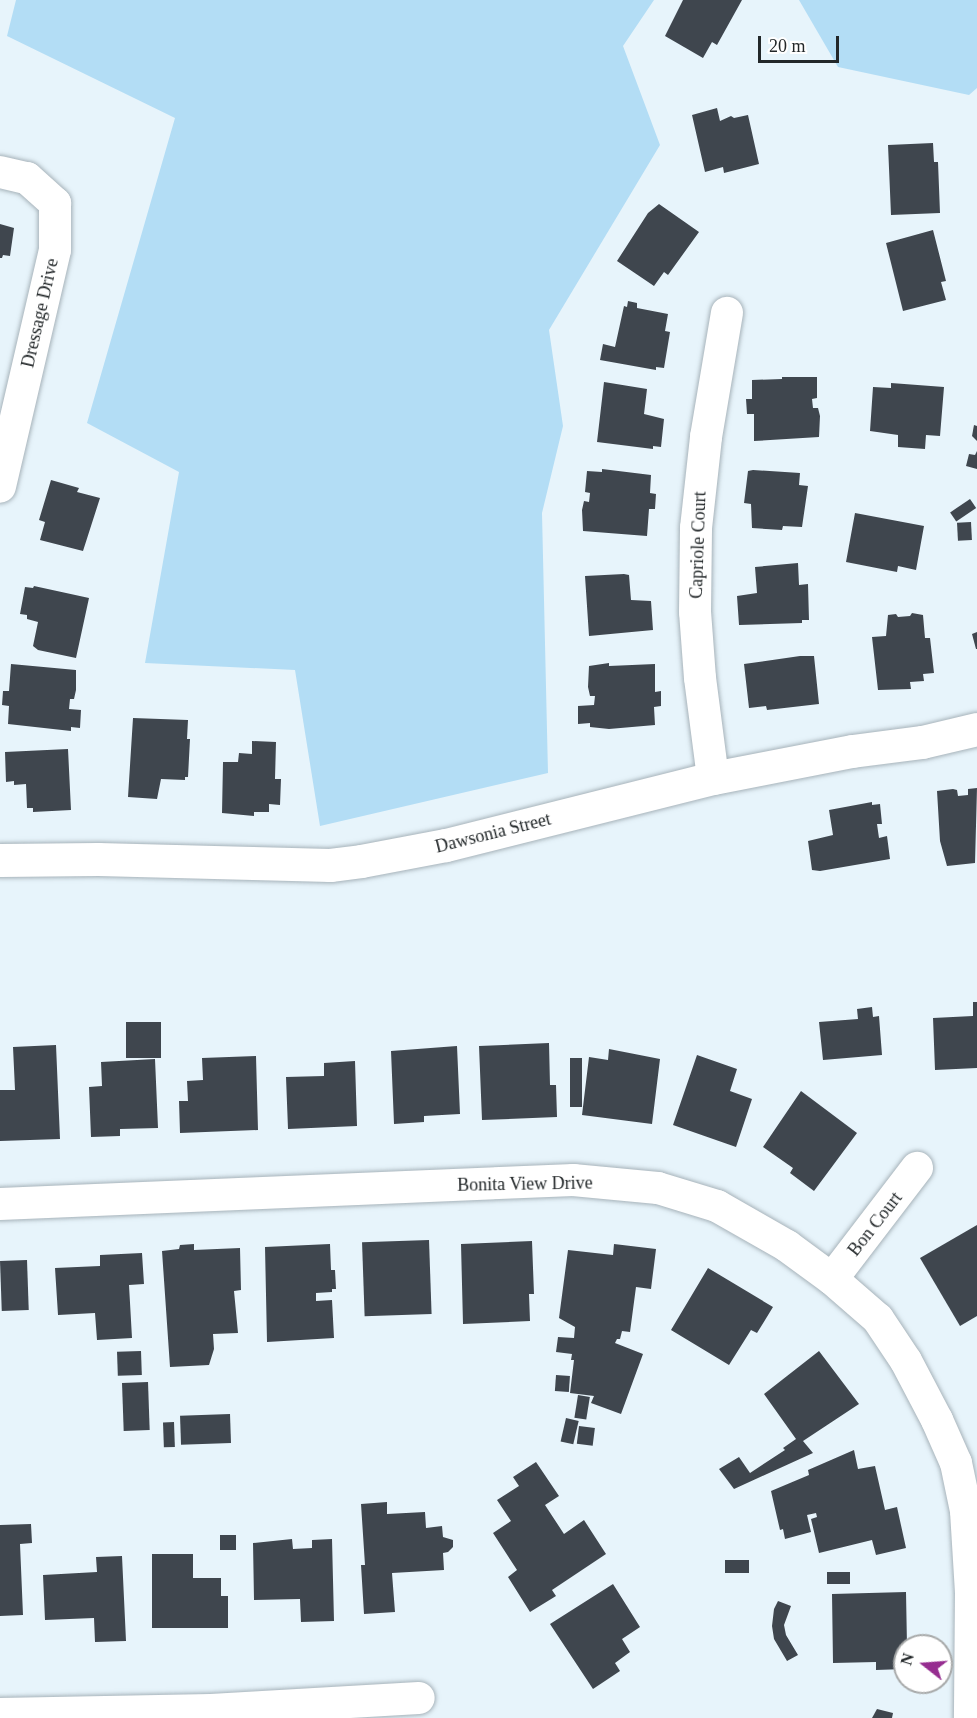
<!DOCTYPE html>
<style>
body{margin:0}
#map{position:relative;width:977px;height:1718px;overflow:hidden;background:#e7f4fb;font-family:Georgia,serif}
div>[style]{position:absolute}
.green>*{inset:0;background:#b3ddf5}
.building>*{inset:0;background:#3f464e;transform-origin:0 0}
.roads{filter:drop-shadow(0 0 2px #a7b3ba) drop-shadow(0 0 2px #a7b3ba)}
.minor>*{height:32px;margin:-16px;padding:0 16px;transform-origin:16px;border-radius:16px;background:#fff}
.tertiary>*{height:33px;margin:-16.5px;padding:0 16.5px;transform-origin:16.5px;border-radius:16.5px;background:#fff}
span{translate:-50% -50%;white-space:nowrap;text-align:center;line-height:1.15;-webkit-text-stroke:6px #fff;paint-order:stroke}
.street-label{font-size:18px;color:#222729}
.north{position:absolute;left:893px;top:1634px;width:60px;height:60px;box-sizing:border-box;background:#fff;border:2px solid #a7a9a9;border-radius:50%;rotate:287deg;font-size:16px;font-weight:700;line-height:24px;text-align:center;color:#222729}
.north::after{content:'';display:block;margin:auto;width:21px;height:27px;background:#962d90;clip-path:polygon(50% 0,100% 100%,50% 72%,0 100%)}
.scale{position:absolute;left:758px;top:36px;width:81px;height:27px;box-sizing:border-box;border:3px solid #222729;border-top:0;padding-left:8px;font-size:18px;line-height:21px;white-space:nowrap;color:#222729;-webkit-text-stroke:4px #fff;paint-order:stroke}
</style>
<div id="map">
<div class="green">
<div style="clip-path:polygon(16px 0,654px 0,623px 46px,660px 145px,549px 330px,563px 426px,542px 513px,548px 773px,320px 826px,295px 670px,145px 663px,179px 472px,87px 423px,175px 118px,7px 36px)"></div>
<div style="clip-path:polygon(799px 0,977px 0,977px 88px,969px 95px,838px 67px)"></div>
</div>
<div class="building">
<div style="clip-path:polygon(683px 0,742px 0,717px 45px,712px 42px,703px 58px,665px 36px)"></div>
<div style="clip-path:polygon(717px 108px,720px 121px,731px 116px,734px 118px,748px 115px,759px 164px,724px 173px,723px 167px,705px 172px,692px 115px)"></div>
<div style="clip-path:polygon(933px 143px,934px 162px,938px 162px,940px 213px,891px 215px,888px 145px)"></div>
<div style="clip-path:polygon(659px 204px,699px 232px,668px 275px,664px 272px,654px 286px,617px 261px,648px 213px)"></div>
<div style="clip-path:polygon(0 224px,14px 228px,10px 256px,3px 255px,2px 258px,0 258px)"></div>
<div style="clip-path:polygon(933px 230px,946px 281px,941px 282px,946px 300px,903px 311px,886px 243px)"></div>
<div style="clip-path:polygon(628px 301px,637px 303px,637px 308px,668px 314px,665px 331px,670px 332px,664px 368px,656px 367px,656px 370px,600px 360px,603px 344px,615px 347px,624px 306px,627px 307px)"></div>
<div style="clip-path:polygon(782px 377px,817px 377px,817px 398px,812px 399px,813px 408px,818px 408px,820px 416px,819px 437px,754px 441px,754px 414px,747px 414px,746px 399px,752px 399px,752px 380px,782px 379px)"></div>
<div style="clip-path:polygon(604px 382px,647px 389px,644px 414px,664px 419px,661px 447px,653px 446px,653px 449px,597px 442px)"></div>
<div style="clip-path:polygon(891px 383px,944px 387px,940px 436px,926px 435px,925px 449px,898px 447px,898px 435px,870px 431px,873px 387px,891px 388px)"></div>
<div style="clip-path:polygon(974px 425px,977px 426px,977px 441px,972px 436px)"></div>
<div style="clip-path:polygon(977px 451px,977px 469px,966px 466px,969px 454px,975px 455px)"></div>
<div style="clip-path:polygon(602px 469px,651px 475px,650px 493px,656px 494px,655px 509px,649px 509px,647px 536px,583px 531px,582px 510px,584px 501px,589px 502px,590px 493px,585px 492px,587px 471px,602px 472px)"></div>
<div style="clip-path:polygon(753px 470px,800px 473px,799px 485px,808px 486px,802px 527px,783px 526px,782px 530px,752px 528px,751px 504px,744px 503px,748px 471px)"></div>
<div style="clip-path:polygon(51px 480px,79px 488px,77px 492px,100px 498px,83px 551px,40px 540px,45px 522px,39px 520px)"></div>
<div style="left:970px;top:499px;width:11px;height:24px;rotate:56deg"></div>
<div style="clip-path:polygon(855px 513px,924px 526px,916px 570px,898px 566px,897px 572px,846px 562px)"></div>
<div style="left:971px;top:522px;width:18px;height:14px;rotate:87deg"></div>
<div style="clip-path:polygon(798px 563px,799px 585px,808px 584px,809px 620px,802px 620px,802px 623px,739px 625px,737px 596px,757px 593px,755px 567px)"></div>
<div style="clip-path:polygon(624px 574px,629px 575px,631px 600px,651px 601px,653px 630px,589px 636px,585px 576px)"></div>
<div style="clip-path:polygon(34px 586px,89px 598px,76px 658px,38px 650px,33px 646px,38px 622px,27px 619px,27px 615px,20px 614px,25px 587px,33px 588px)"></div>
<div style="clip-path:polygon(912px 613px,923px 615px,925px 638px,930px 638px,934px 673px,923px 674px,924px 681px,910px 682px,911px 689px,878px 690px,872px 637px,886px 636px,888px 615px,896px 614px,898px 617px,910px 616px)"></div>
<div style="clip-path:polygon(977px 632px,977px 649px,976px 649px,972px 634px)"></div>
<div style="clip-path:polygon(800px 656px,814px 656px,819px 704px,767px 710px,766px 706px,749px 708px,744px 664px)"></div>
<div style="clip-path:polygon(609px 663px,609px 666px,655px 664px,655px 692px,661px 691px,661px 706px,654px 707px,655px 725px,609px 729px,590px 727px,590px 723px,578px 724px,578px 706px,594px 705px,595px 696px,590px 696px,588px 687px,589px 666px)"></div>
<div style="clip-path:polygon(11px 664px,76px 670px,76px 690px,74px 699px,70px 699px,69px 709px,81px 710px,80px 728px,71px 727px,71px 731px,8px 724px,9px 706px,2px 705px,3px 691px,9px 691px)"></div>
<div style="clip-path:polygon(133px 718px,188px 720px,187px 739px,190px 739px,188px 777px,185px 777px,185px 780px,161px 779px,157px 799px,128px 797px)"></div>
<div style="clip-path:polygon(252px 741px,276px 742px,275px 779px,281px 779px,280px 805px,269px 804px,269px 812px,254px 812px,254px 816px,222px 813px,223px 762px,238px 762px,239px 753px,252px 754px)"></div>
<div style="clip-path:polygon(68px 749px,71px 810px,33px 812px,33px 808px,27px 808px,26px 784px,14px 785px,14px 781px,6px 782px,5px 752px)"></div>
<div style="clip-path:polygon(977px 788px,975px 863px,947px 866px,940px 841px,937px 791px,953px 789px,957px 790px,958px 796px,968px 795px,968px 789px)"></div>
<div style="clip-path:polygon(872px 802px,872px 805px,880px 804px,882px 824px,877px 824px,879px 838px,887px 836px,890px 859px,820px 871px,812px 870px,808px 841px,833px 835px,829px 810px)"></div>
<div style="clip-path:polygon(973px 1002px,977px 1002px,977px 1068px,935px 1070px,933px 1018px,973px 1016px)"></div>
<div style="clip-path:polygon(872px 1007px,873px 1017px,879px 1016px,882px 1055px,823px 1060px,819px 1022px,858px 1019px,857px 1009px)"></div>
<div style="left:126px;top:1022px;width:35px;height:36px"></div>
<div style="clip-path:polygon(549px 1043px,550px 1085px,556px 1085px,557px 1117px,482px 1120px,479px 1046px)"></div>
<div style="clip-path:polygon(56px 1045px,60px 1139px,0 1141px,0 1090px,15px 1090px,13px 1047px)"></div>
<div style="clip-path:polygon(457px 1046px,460px 1114px,424px 1116px,424px 1122px,394px 1124px,391px 1051px)"></div>
<div style="clip-path:polygon(609px 1049px,660px 1059px,652px 1124px,582px 1115px,589px 1057px,608px 1060px)"></div>
<div style="clip-path:polygon(697px 1055px,737px 1069px,730px 1091px,752px 1099px,736px 1147px,673px 1125px)"></div>
<div style="clip-path:polygon(256px 1056px,258px 1130px,180px 1133px,179px 1101px,188px 1101px,187px 1081px,203px 1080px,202px 1058px)"></div>
<div style="left:570px;top:1058px;width:12px;height:49px"></div>
<div style="clip-path:polygon(155px 1059px,158px 1128px,120px 1129px,120px 1136px,91px 1137px,89px 1087px,102px 1086px,101px 1062px)"></div>
<div style="clip-path:polygon(355px 1061px,357px 1126px,288px 1129px,286px 1077px,324px 1076px,324px 1063px)"></div>
<div style="clip-path:polygon(801px 1091px,857px 1133px,814px 1191px,790px 1173px,793px 1168px,763px 1147px)"></div>
<div style="clip-path:polygon(977px 1225px,977px 1316px,960px 1326px,920px 1258px)"></div>
<div style="left:429px;top:1240px;width:74px;height:67px;rotate:88deg"></div>
<div style="clip-path:polygon(532px 1241px,534px 1294px,529px 1294px,530px 1321px,463px 1324px,461px 1244px)"></div>
<div style="clip-path:polygon(194px 1244px,194px 1250px,240px 1248px,241px 1290px,234px 1291px,238px 1333px,213px 1334px,214px 1349px,209px 1365px,170px 1367px,162px 1251px,179px 1249px,180px 1245px)"></div>
<div style="clip-path:polygon(330px 1244px,331px 1270px,335px 1270px,336px 1289px,332px 1289px,332px 1292px,316px 1293px,316px 1301px,332px 1300px,334px 1338px,267px 1342px,265px 1247px)"></div>
<div style="clip-path:polygon(614px 1244px,656px 1249px,651px 1289px,636px 1287px,630px 1332px,622px 1331px,620px 1339px,617px 1339px,615px 1343px,643px 1354px,621px 1414px,591px 1403px,594px 1396px,570px 1393px,574px 1360px,571px 1360px,572px 1354px,556px 1352px,558px 1337px,574px 1338px,575px 1327px,559px 1318px,568px 1250px,613px 1255px)"></div>
<div style="clip-path:polygon(142px 1253px,144px 1284px,129px 1285px,132px 1338px,97px 1340px,95px 1313px,58px 1315px,55px 1268px,100px 1266px,100px 1255px)"></div>
<div style="left:27px;top:1260px;width:50px;height:27px;rotate:88deg"></div>
<div style="clip-path:polygon(708px 1268px,773px 1307px,757px 1333px,751px 1330px,729px 1365px,671px 1330px)"></div>
<div style="left:141px;top:1351px;width:24px;height:24px;rotate:88deg"></div>
<div style="clip-path:polygon(819px 1351px,859px 1404px,803px 1441px,813px 1453px,734px 1489px,719px 1469px,739px 1457px,750px 1473px,785px 1450px,783px 1448px,796px 1439px,764px 1394px)"></div>
<div style="left:556px;top:1375px;width:14px;height:16px;rotate:4deg"></div>
<div style="left:148px;top:1382px;width:48px;height:26px;rotate:88deg"></div>
<div style="left:578px;top:1395px;width:12px;height:23px;rotate:9deg"></div>
<div style="left:230px;top:1414px;width:29px;height:50px;rotate:88deg"></div>
<div style="left:566px;top:1418px;width:13px;height:24px;rotate:13deg"></div>
<div style="left:174px;top:1422px;width:25px;height:11px;rotate:88deg"></div>
<div style="left:579px;top:1426px;width:16px;height:18px;rotate:7deg"></div>
<div style="clip-path:polygon(854px 1450px,858px 1469px,875px 1466px,885px 1510px,897px 1507px,906px 1548px,876px 1555px,872px 1540px,819px 1553px,811px 1519px,817px 1517px,816px 1513px,807px 1515px,811px 1532px,785px 1539px,783px 1529px,780px 1530px,771px 1491px,809px 1475px,808px 1470px)"></div>
<div style="clip-path:polygon(536px 1462px,559px 1496px,545px 1505px,564px 1534px,584px 1520px,606px 1554px,552px 1590px,556px 1596px,530px 1612px,508px 1577px,517px 1570px,493px 1533px,511px 1521px,497px 1500px,519px 1486px,513px 1477px)"></div>
<div style="clip-path:polygon(387px 1502px,387px 1514px,425px 1512px,426px 1528px,442px 1526px,443px 1537px,453px 1540px,453px 1547px,448px 1552px,443px 1553px,444px 1570px,392px 1573px,395px 1612px,364px 1614px,361px 1565px,365px 1565px,361px 1504px)"></div>
<div style="clip-path:polygon(31px 1524px,32px 1543px,20px 1544px,23px 1615px,0 1616px,0 1525px)"></div>
<div style="left:220px;top:1535px;width:16px;height:15px"></div>
<div style="clip-path:polygon(292px 1539px,293px 1549px,312px 1548px,312px 1540px,332px 1539px,334px 1621px,301px 1622px,300px 1599px,254px 1600px,253px 1543px)"></div>
<div style="clip-path:polygon(152px 1554px,193px 1554px,193px 1578px,221px 1578px,221px 1596px,228px 1596px,228px 1628px,152px 1628px)"></div>
<div style="clip-path:polygon(122px 1556px,126px 1641px,95px 1642px,94px 1618px,45px 1620px,43px 1575px,97px 1572px,96px 1557px)"></div>
<div style="left:749px;top:1560px;width:13px;height:24px;rotate:90deg"></div>
<div style="left:850px;top:1572px;width:12px;height:23px;rotate:90deg"></div>
<div style="clip-path:polygon(613px 1584px,640px 1627px,622px 1639px,630px 1652px,615px 1663px,620px 1671px,593px 1689px,550px 1624px)"></div>
<div style="clip-path:polygon(906px 1592px,907px 1646px,905px 1646px,905px 1669px,876px 1670px,876px 1662px,833px 1663px,832px 1594px)"></div>
<div style="clip-path:polygon(778px 1601px,791px 1606px,784px 1625px,786px 1635px,798px 1655px,787px 1661px,774px 1639px,772px 1626px,774px 1609px)"></div>
<div style="clip-path:polygon(877px 1709px,893px 1713px,892px 1718px,872px 1718px)"></div>
</div>
<div class="roads">
<div class="minor">
<div style="left:0;top:172px;width:28px;rotate:13deg"></div>
<div style="left:27px;top:178px;width:38px;rotate:42deg"></div>
<div style="left:55px;top:203px;width:47px;rotate:90deg"></div>
<div style="left:55px;top:250px;width:243px;rotate:103.1deg"></div>
<div style="left:713px;top:778px;width:101px;rotate:-97.4deg"></div>
<div style="left:700px;top:678px;width:66px;rotate:-94.3deg"></div>
<div style="left:695px;top:612px;width:84px;rotate:-89.3deg"></div>
<div style="left:696px;top:528px;width:92px;rotate:-83.7deg"></div>
<div style="left:706px;top:437px;width:126px;rotate:-80.4deg"></div>
<div style="left:0;top:1204px;width:574px;rotate:-2.4deg"></div>
<div style="left:573px;top:1180px;width:85px;rotate:5.4deg"></div>
<div style="left:658px;top:1188px;width:62px;rotate:17deg"></div>
<div style="left:717px;top:1206px;width:81px;rotate:29.7deg"></div>
<div style="left:787px;top:1246px;width:56px;rotate:36.3deg"></div>
<div style="left:832px;top:1279px;width:61px;rotate:41deg"></div>
<div style="left:878px;top:1319px;width:50px;rotate:56.3deg"></div>
<div style="left:906px;top:1361px;width:67px;rotate:62.3deg"></div>
<div style="left:937px;top:1420px;width:47px;rotate:66.2deg"></div>
<div style="left:956px;top:1463px;width:49px;rotate:78.2deg"></div>
<div style="left:966px;top:1511px;width:82px;rotate:86.5deg"></div>
<div style="left:971px;top:1593px;width:125px;rotate:90.5deg"></div>
<div style="left:832px;top:1279px;width:140px;rotate:-52.6deg"></div>
<div style="left:0;top:1714px;width:211px;rotate:-1.1deg"></div>
<div style="left:211px;top:1710px;width:208px;rotate:-3.3deg"></div>
</div>
<div class="tertiary">
<div style="left:0;top:860px;width:98px;rotate:-0.6deg"></div>
<div style="left:98px;top:859px;width:232px;rotate:1.5deg"></div>
<div style="left:330px;top:865px;width:31px;rotate:-7deg"></div>
<div style="left:361px;top:861px;width:86px;rotate:-10.7deg"></div>
<div style="left:446px;top:845px;width:275px;rotate:-14.1deg"></div>
<div style="left:713px;top:778px;width:142px;rotate:-11deg"></div>
<div style="left:852px;top:751px;width:71px;rotate:-7.3deg"></div>
<div style="left:922px;top:742px;width:57px;rotate:-13.3deg"></div>
</div>
</div>
<div class="street-label">
<span style="left:40px;top:313px;rotate:-77deg">Dressage Drive</span>
<span style="left:698px;top:545px;rotate:-88deg">Capriole Court</span>
<span style="left:493px;top:833px;rotate:-14deg">Dawsonia Street</span>
<span style="left:525px;top:1184px;rotate:-1deg">Bonita View Drive</span>
<span style="left:875px;top:1224px;rotate:-52deg">Bon Court</span>
</div>
<div class="north">N</div>
<div class="scale">20 m</div>
</div>
